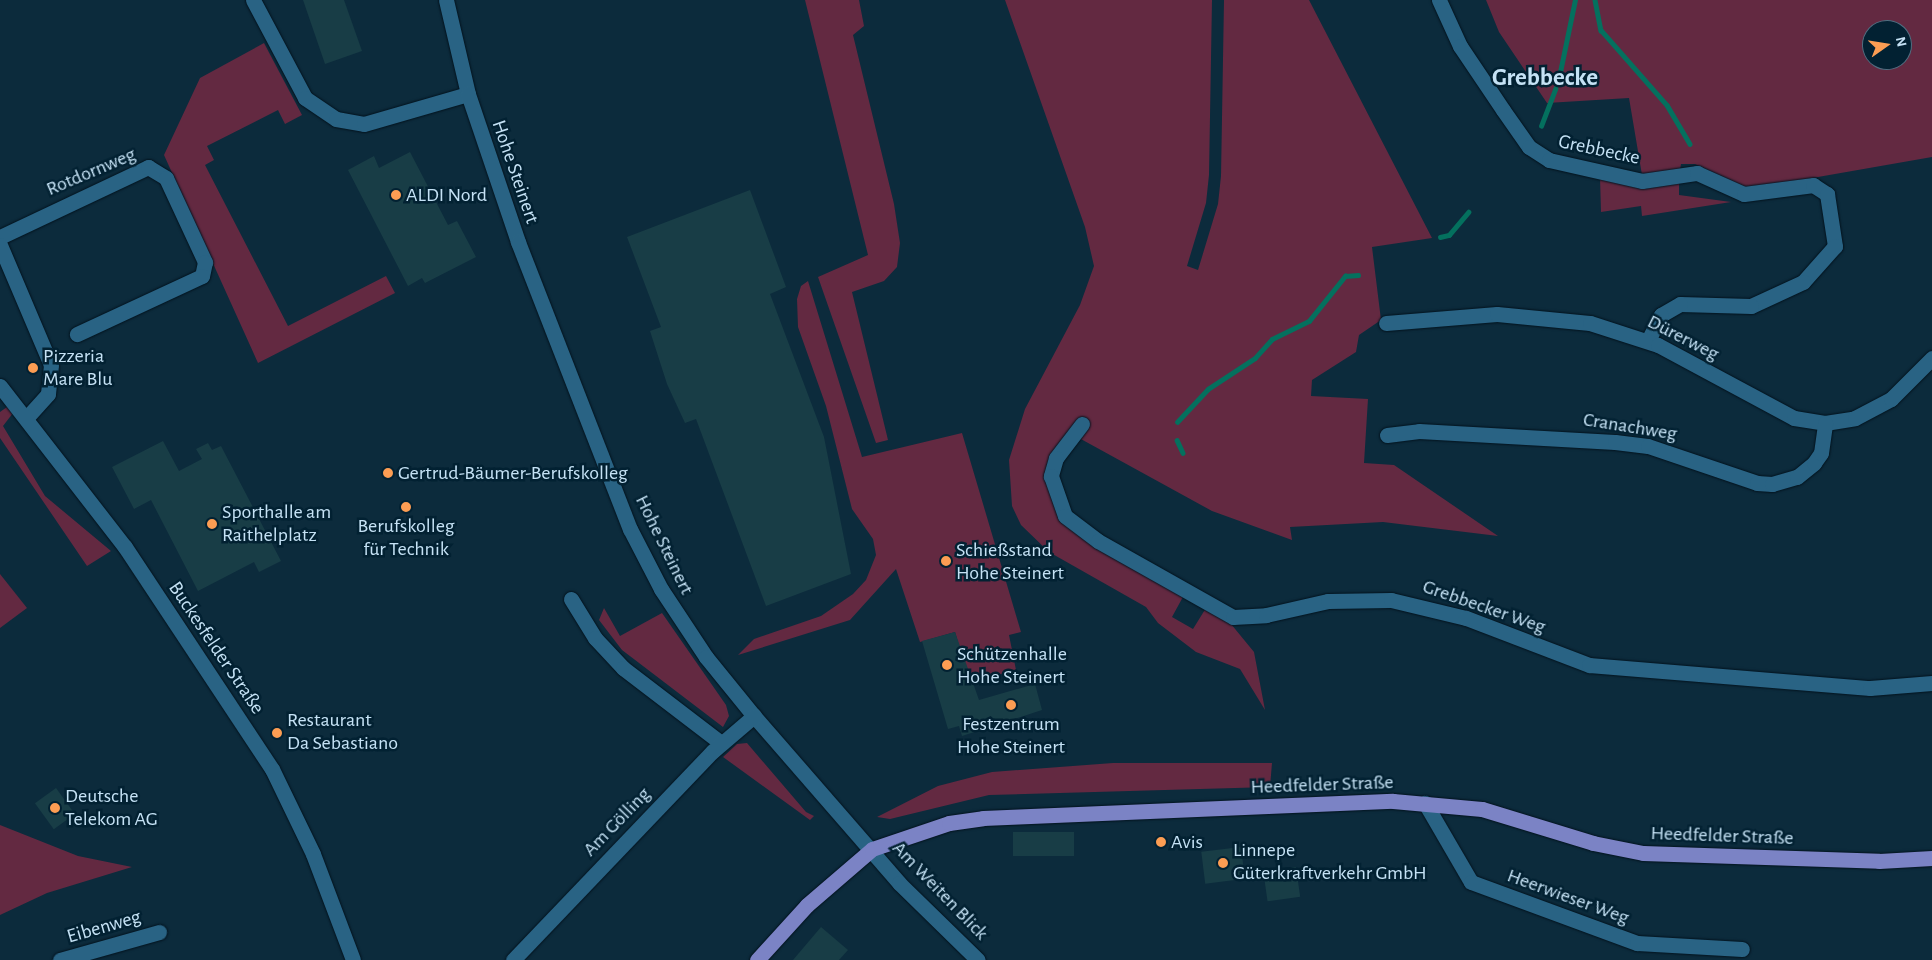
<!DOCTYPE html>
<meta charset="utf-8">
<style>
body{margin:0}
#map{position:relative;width:1932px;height:960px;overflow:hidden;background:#0c2b3c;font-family:"Alegreya Sans",sans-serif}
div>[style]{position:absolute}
.green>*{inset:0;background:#632941}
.stream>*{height:4.5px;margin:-2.25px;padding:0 2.25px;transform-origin:2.25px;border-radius:2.25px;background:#04705e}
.building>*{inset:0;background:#183d46;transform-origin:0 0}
.roads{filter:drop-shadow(0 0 1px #03121d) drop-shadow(0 0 1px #03121d)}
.minor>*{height:15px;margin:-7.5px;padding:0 7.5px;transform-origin:7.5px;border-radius:7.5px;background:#296384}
.major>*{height:15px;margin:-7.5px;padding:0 7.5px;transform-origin:7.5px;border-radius:7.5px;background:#7b83c5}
.dots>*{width:14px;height:14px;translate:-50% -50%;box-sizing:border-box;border:2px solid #022132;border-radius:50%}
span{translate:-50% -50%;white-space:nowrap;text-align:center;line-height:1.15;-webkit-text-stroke:5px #022132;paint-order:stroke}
.street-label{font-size:20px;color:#c5e2f5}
.poi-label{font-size:20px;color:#c5e2f5}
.left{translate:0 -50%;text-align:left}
.district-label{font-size:25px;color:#c5e2f5;font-weight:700}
.north{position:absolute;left:1862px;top:20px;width:50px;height:50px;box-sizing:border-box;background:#022132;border:1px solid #506e80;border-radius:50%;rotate:77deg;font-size:14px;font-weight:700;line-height:20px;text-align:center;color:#c5e2f5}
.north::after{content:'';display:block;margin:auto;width:18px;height:22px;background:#fc9d53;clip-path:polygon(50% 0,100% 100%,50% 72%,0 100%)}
</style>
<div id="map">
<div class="green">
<div style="clip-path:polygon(805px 0,859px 0,864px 26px,853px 35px,894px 204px,900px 243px,897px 267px,884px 281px,852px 292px,888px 440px,876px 443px,818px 277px,868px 255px)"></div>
<div style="clip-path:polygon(1005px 0,1212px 0,1209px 175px,1206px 203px,1187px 266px,1198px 270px,1218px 204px,1221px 176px,1224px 0,1309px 0,1432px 238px,1372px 247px,1381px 320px,1359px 335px,1356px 352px,1312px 380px,1311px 396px,1368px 399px,1364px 463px,1394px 465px,1498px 536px,1383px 522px,1290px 527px,1292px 540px,1212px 511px,1079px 438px,1045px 476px,1057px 514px,1184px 595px,1172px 617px,1193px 629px,1206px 608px,1231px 624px,1254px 652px,1265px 710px,1240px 669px,1196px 652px,1158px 623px,1146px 607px,1049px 552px,1021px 525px,1012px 506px,1009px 460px,1025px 409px,1080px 305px,1094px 266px,1085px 227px)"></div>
<div style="clip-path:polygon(evenodd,1486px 0,1932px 0,1932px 157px,1749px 189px,1695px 164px,1681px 164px,1680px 170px,1642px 175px,1629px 98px,1547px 103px,1499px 32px,1486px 0,1872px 30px,1902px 30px,1902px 60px,1872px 60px,1872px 30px)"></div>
<div style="clip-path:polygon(264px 43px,302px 115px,285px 124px,278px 110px,207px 146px,214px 160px,205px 165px,288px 326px,386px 276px,395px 293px,258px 363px,164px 155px,200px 78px)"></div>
<div style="clip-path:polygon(1600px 177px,1679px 183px,1679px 195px,1731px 202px,1642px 216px,1641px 206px,1601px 212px)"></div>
<div style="clip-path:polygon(808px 281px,862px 457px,962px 433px,1021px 632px,1009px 635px,1016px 670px,974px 682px,972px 689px,955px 632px,920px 642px,896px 569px,850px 620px,738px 655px,754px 639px,821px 616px,853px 594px,866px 580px,876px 555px,873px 539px,852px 509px,826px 406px,798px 327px,797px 299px,801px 286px)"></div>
<div style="clip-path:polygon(7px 407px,13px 413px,3px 426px,45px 496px,111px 551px,87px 566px,0 438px,0 412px)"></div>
<div style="clip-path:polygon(0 574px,27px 608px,0 628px)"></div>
<div style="clip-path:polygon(604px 608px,620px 636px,662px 613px,726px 705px,729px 716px,723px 727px,622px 650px,599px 620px)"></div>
<div style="clip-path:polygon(747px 743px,806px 812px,814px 816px,810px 820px,723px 757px,737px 744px)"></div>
<div style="clip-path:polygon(1113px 763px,1272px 763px,1270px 787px,989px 795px,890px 819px,877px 817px,938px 786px,992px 772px)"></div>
<div style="clip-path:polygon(0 825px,78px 856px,132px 867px,47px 893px,0 915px)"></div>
</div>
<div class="stream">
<div style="left:1595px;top:0;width:31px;rotate:79deg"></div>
<div style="left:1601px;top:30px;width:100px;rotate:48.7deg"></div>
<div style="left:1667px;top:105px;width:45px;rotate:59.5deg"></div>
<div style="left:1559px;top:77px;width:79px;rotate:-78.3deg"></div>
<div style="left:1541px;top:126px;width:40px;rotate:-69deg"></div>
<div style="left:1440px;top:237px;width:9px;rotate:-13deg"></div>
<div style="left:1449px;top:235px;width:30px;rotate:-50deg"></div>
<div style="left:1177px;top:422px;width:45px;rotate:-46.8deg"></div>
<div style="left:1208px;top:389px;width:56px;rotate:-33.4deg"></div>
<div style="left:1255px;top:358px;width:25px;rotate:-48deg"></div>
<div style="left:1272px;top:339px;width:41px;rotate:-25.9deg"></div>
<div style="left:1309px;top:321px;width:58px;rotate:-51.3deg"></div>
<div style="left:1345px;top:276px;width:13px;rotate:-4deg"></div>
<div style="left:1177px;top:440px;width:14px;rotate:65deg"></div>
</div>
<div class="building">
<div style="clip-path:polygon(303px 0,344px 0,362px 51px,325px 64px)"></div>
<div style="clip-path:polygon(410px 152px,448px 225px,457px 221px,476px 257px,425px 283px,422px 278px,408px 286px,348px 170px,374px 156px,379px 168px)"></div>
<div style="clip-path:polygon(750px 190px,786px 287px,770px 294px,824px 437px,851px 574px,766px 606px,696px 419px,685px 423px,667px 384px,650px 331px,661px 327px,627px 237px)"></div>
<div style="clip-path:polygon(163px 441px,179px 471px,202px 459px,196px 449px,208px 443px,212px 450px,221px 446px,281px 561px,259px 572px,254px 562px,198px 591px,151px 500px,134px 509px,112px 467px)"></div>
<div style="clip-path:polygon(955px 632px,979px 700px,1035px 684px,1042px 710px,962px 736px,959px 726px,948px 729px,922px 641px)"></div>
<div style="left:56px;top:788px;width:32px;height:26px;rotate:54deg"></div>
<div style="left:1074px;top:832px;width:24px;height:61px;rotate:90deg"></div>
<div style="left:1241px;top:847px;width:32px;height:40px;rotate:83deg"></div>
<div style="left:1296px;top:867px;width:30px;height:33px;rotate:82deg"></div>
<div style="clip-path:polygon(821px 927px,848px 950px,839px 960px,793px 960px)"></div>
</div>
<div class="roads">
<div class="minor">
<div style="left:253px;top:0;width:111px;rotate:62deg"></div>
<div style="left:305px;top:98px;width:37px;rotate:34deg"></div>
<div style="left:336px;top:119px;width:28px;rotate:10deg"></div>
<div style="left:364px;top:124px;width:108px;rotate:-16.1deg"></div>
<div style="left:446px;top:0;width:97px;rotate:76.8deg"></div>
<div style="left:468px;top:94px;width:156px;rotate:71.3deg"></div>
<div style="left:518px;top:242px;width:308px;rotate:68.7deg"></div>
<div style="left:630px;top:529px;width:68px;rotate:62.7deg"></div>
<div style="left:661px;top:589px;width:82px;rotate:56.5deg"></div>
<div style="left:706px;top:657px;width:76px;rotate:50.9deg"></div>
<div style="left:754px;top:716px;width:221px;rotate:49deg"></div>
<div style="left:899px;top:883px;width:110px;rotate:44.3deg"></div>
<div style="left:1439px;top:0;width:51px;rotate:65.5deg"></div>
<div style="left:1460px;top:46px;width:77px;rotate:56.1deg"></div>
<div style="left:1503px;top:110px;width:45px;rotate:54.9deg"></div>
<div style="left:1529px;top:147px;width:24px;rotate:33deg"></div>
<div style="left:1549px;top:160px;width:95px;rotate:12.7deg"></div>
<div style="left:1642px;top:181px;width:56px;rotate:-8.3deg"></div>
<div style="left:1697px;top:173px;width:51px;rotate:24.1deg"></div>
<div style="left:1744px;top:194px;width:70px;rotate:-7.4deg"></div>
<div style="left:1813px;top:185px;width:17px;rotate:33deg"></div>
<div style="left:1827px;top:194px;width:53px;rotate:81.3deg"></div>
<div style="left:1835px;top:246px;width:48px;rotate:131.6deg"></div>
<div style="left:1803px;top:282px;width:57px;rotate:155.2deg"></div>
<div style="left:1751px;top:306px;width:71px;rotate:-178.4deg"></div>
<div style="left:1680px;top:304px;width:22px;rotate:150deg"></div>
<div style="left:1661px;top:315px;width:28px;rotate:117deg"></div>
<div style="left:0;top:237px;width:164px;rotate:-25.3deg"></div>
<div style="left:148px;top:167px;width:21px;rotate:31deg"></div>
<div style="left:166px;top:178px;width:93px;rotate:65.1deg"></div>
<div style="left:205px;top:262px;width:14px;rotate:102deg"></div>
<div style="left:202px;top:276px;width:138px;rotate:155.1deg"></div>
<div style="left:0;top:245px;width:130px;rotate:67deg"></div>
<div style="left:51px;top:365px;width:29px;rotate:96deg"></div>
<div style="left:48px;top:394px;width:30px;rotate:132deg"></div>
<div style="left:1386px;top:323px;width:111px;rotate:-4.6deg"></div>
<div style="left:1497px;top:314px;width:93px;rotate:5.5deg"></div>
<div style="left:1590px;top:323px;width:71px;rotate:17.9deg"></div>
<div style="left:1658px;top:345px;width:154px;rotate:28.2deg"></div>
<div style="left:1794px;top:418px;width:31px;rotate:9deg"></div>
<div style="left:1825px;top:423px;width:30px;rotate:-9deg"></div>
<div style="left:1855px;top:418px;width:41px;rotate:-27.8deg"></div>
<div style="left:1891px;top:399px;width:58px;rotate:-45deg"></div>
<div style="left:0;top:386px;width:204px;rotate:52.2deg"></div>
<div style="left:125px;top:547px;width:266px;rotate:56.5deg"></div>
<div style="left:272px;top:769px;width:94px;rotate:64.2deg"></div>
<div style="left:313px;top:854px;width:113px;rotate:69.3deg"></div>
<div style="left:1082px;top:424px;width:43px;rotate:127.4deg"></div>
<div style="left:1056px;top:458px;width:19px;rotate:106deg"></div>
<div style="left:1051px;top:476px;width:42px;rotate:70.7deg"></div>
<div style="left:1065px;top:516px;width:41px;rotate:37.1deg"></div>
<div style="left:1098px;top:541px;width:155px;rotate:29.4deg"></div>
<div style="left:1233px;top:617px;width:33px;rotate:-3deg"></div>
<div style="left:1266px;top:615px;width:64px;rotate:-12.7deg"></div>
<div style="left:1328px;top:601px;width:63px;rotate:-0.9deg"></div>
<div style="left:1391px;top:600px;width:77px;rotate:13.5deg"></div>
<div style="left:1466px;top:618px;width:132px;rotate:20.9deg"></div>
<div style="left:1589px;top:665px;width:282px;rotate:4.7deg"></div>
<div style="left:1870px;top:688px;width:62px;rotate:-4.6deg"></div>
<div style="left:1387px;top:435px;width:32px;rotate:-7deg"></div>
<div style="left:1419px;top:431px;width:196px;rotate:3.2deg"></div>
<div style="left:1615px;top:442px;width:33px;rotate:7deg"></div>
<div style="left:1648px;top:446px;width:115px;rotate:18.7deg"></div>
<div style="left:1757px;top:483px;width:15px;rotate:4deg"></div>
<div style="left:1772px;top:484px;width:26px;rotate:-16deg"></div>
<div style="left:1797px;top:477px;width:22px;rotate:-39deg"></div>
<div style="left:1814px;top:463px;width:12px;rotate:-55deg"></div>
<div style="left:1821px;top:453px;width:30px;rotate:-82deg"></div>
<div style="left:571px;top:599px;width:46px;rotate:58.4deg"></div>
<div style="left:595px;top:638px;width:41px;rotate:47deg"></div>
<div style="left:623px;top:668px;width:123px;rotate:37.4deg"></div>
<div style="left:1425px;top:803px;width:91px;rotate:59.8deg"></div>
<div style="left:1471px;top:882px;width:177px;rotate:20.2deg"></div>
<div style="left:1637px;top:943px;width:105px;rotate:3.3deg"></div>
<div style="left:60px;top:960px;width:103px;rotate:-15.8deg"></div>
<div style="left:513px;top:960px;width:289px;rotate:-46.3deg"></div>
<div style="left:713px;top:751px;width:54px;rotate:-40.5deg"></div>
</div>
<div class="major">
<div style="left:757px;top:960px;width:74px;rotate:-47.7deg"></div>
<div style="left:807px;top:905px;width:86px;rotate:-40.7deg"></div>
<div style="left:872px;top:849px;width:81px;rotate:-18.7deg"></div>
<div style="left:949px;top:823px;width:34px;rotate:-8deg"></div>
<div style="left:983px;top:818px;width:410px;rotate:-2.4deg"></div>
<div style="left:1393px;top:801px;width:89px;rotate:5.1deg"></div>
<div style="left:1482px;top:809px;width:116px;rotate:17deg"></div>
<div style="left:1593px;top:843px;width:51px;rotate:11.3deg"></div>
<div style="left:1643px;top:853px;width:236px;rotate:1.9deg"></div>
<div style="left:1879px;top:861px;width:53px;rotate:-3.2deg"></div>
</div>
</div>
<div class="dots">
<div style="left:396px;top:195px;background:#fc9d53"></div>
<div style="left:33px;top:368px;background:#fc9d53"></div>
<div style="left:388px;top:473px;background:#fc9d53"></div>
<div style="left:406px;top:507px;background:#fc9d53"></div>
<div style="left:212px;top:524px;background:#fc9d53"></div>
<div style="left:946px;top:561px;background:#fc9d53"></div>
<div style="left:947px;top:665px;background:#fc9d53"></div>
<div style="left:1011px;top:705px;background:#fc9d53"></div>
<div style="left:277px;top:733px;background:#fc9d53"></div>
<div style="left:55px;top:808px;background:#fc9d53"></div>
<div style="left:1161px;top:842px;background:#fc9d53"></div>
<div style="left:1223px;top:863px;background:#fc9d53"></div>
</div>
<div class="street-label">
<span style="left:1599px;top:150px;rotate:12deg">Grebbecke</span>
<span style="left:91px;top:172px;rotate:-23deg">Rotdornweg</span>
<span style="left:515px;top:172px;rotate:71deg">Hohe Steinert</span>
<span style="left:1683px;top:338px;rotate:27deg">Dürerweg</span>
<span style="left:1630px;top:427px;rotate:9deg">Cranachweg</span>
<span style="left:664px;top:545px;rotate:64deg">Hohe Steinert</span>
<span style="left:1484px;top:607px;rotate:19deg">Grebbecker Weg</span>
<span style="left:216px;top:648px;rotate:56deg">Buckesfelder Straße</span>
<span style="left:1322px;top:785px;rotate:-2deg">Heedfelder Straße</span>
<span style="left:617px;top:822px;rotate:-46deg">Am Gölling</span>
<span style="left:1722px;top:836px;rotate:2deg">Heedfelder Straße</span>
<span style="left:940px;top:891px;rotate:46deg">Am Weiten Blick</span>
<span style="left:1568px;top:897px;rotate:20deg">Heerwieser Weg</span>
<span style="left:104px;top:927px;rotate:-16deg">Eibenweg</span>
</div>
<div class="poi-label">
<span class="left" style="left:406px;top:195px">ALDI Nord</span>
<span class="left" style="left:43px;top:368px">Pizzeria<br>Mare Blu</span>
<span class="left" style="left:398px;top:473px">Gertrud-Bäumer-Berufskolleg</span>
<span class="left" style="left:222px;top:524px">Sporthalle am<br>Raithelplatz</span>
<span style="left:406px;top:538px">Berufskolleg<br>für Technik</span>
<span class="left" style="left:956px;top:562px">Schießstand<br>Hohe Steinert</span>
<span class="left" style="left:957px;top:666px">Schützenhalle<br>Hohe Steinert</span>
<span class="left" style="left:287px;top:732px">Restaurant<br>Da Sebastiano</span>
<span style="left:1011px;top:736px">Festzentrum<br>Hohe Steinert</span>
<span class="left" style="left:65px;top:808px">Deutsche<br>Telekom AG</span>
<span class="left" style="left:1171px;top:842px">Avis</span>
<span class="left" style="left:1233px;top:862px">Linnepe<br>Güterkraftverkehr GmbH</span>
</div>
<div class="district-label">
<span style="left:1545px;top:78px">Grebbecke</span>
</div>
<div class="north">N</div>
</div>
